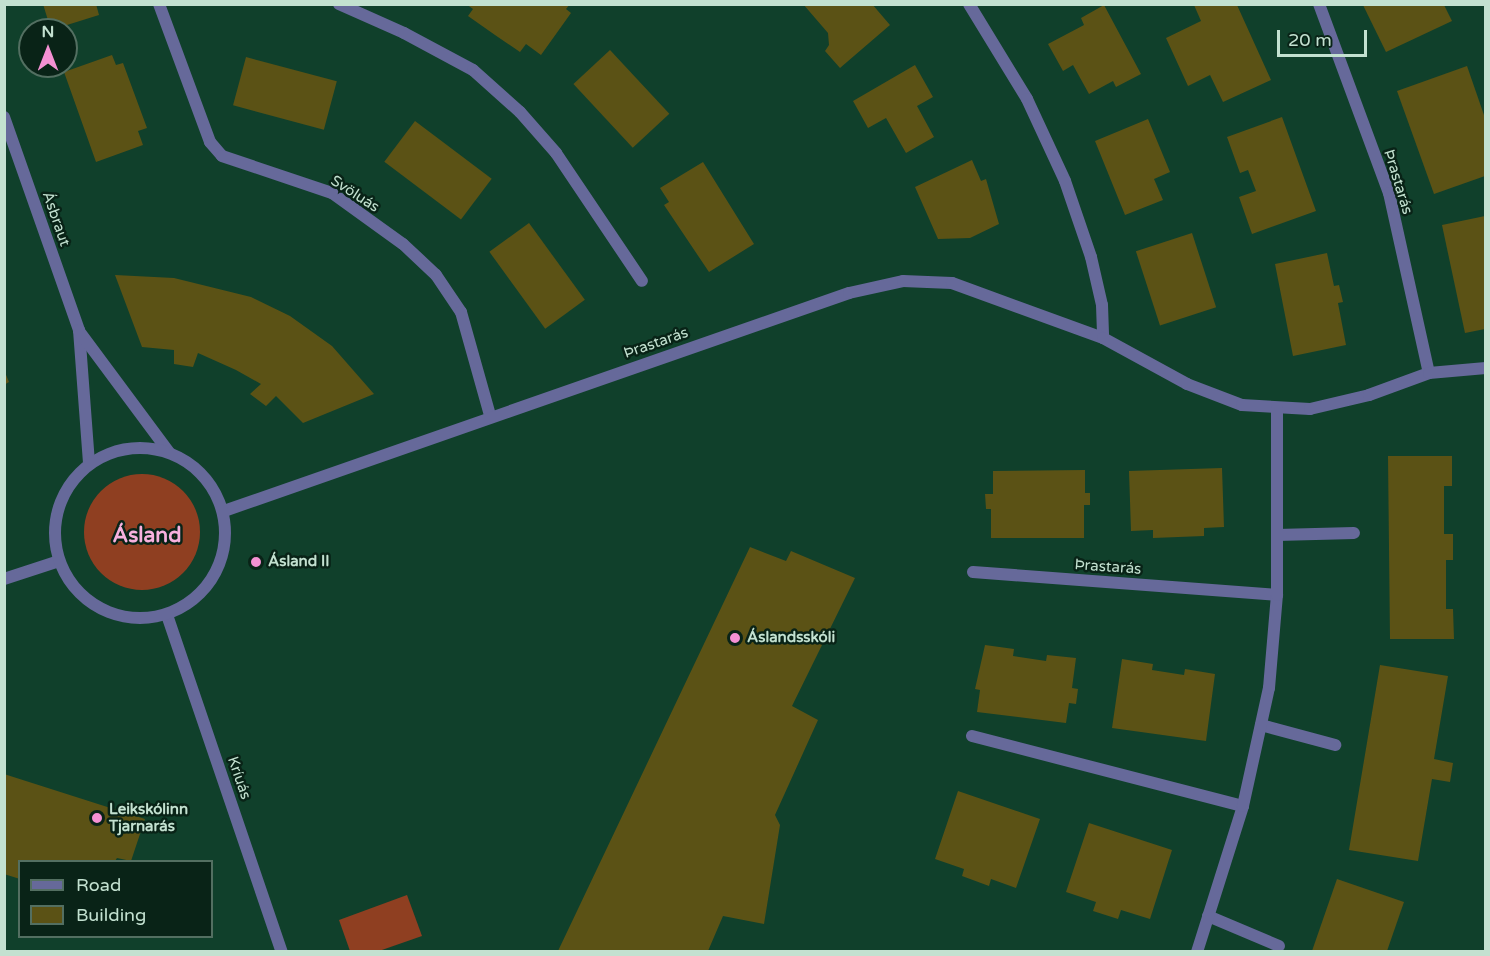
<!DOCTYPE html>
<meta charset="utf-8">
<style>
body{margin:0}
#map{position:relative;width:1490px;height:956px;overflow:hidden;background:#10402b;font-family:"Varela Round",sans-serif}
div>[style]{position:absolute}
.green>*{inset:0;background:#8f3f21}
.round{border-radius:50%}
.building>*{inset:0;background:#5b5215;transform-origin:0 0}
.service>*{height:12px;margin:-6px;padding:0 6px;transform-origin:6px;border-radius:6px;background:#66699a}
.minor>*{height:12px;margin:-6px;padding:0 6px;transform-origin:6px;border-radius:6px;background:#66699a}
.tertiary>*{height:12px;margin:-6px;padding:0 6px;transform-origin:6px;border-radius:6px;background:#66699a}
.tertiary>.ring{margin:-6px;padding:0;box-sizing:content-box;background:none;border:12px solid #66699a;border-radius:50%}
.dots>*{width:16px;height:16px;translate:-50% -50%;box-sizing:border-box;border:3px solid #092317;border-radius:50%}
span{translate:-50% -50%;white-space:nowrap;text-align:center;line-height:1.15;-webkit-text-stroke:5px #092317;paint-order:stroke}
.street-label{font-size:15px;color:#c3e1d0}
.poi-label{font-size:15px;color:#c3e1d0;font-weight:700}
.left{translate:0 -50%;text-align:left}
.district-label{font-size:21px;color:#f7b1de;font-weight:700}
.frame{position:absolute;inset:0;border:6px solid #c3e1d0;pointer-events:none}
.legend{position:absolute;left:18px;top:860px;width:195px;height:78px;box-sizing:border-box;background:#092317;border:2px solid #536f61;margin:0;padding:8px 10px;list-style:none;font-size:18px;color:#c3e1d0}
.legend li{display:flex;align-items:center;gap:12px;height:30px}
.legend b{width:30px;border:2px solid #536f61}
.north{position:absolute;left:18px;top:18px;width:60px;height:60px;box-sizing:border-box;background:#092317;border:2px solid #536f61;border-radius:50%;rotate:0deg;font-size:16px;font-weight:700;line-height:24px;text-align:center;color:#c3e1d0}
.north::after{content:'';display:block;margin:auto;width:21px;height:27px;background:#f491d3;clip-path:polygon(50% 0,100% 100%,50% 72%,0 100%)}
.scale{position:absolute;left:1277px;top:30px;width:90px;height:27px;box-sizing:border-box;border:3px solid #c3e1d0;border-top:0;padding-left:8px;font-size:18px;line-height:21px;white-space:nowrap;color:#c3e1d0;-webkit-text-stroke:4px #092317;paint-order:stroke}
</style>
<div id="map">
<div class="green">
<div class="round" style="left:84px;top:474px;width:116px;height:116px"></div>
<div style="clip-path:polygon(407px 895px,422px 936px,379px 951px,350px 951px,339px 920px)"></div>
</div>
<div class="building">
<div style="clip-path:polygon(43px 4px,96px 4px,99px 15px,51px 30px)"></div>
<div style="clip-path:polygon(466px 4px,570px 4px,566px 9px,571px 13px,541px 55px,526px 44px,520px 52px,495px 35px,468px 16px,473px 9px)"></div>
<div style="clip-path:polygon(803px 4px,872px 4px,890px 25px,840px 68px,825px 51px,829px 45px,828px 33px)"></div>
<div style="clip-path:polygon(1104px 5px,1141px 74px,1116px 87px,1113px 81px,1089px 94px,1073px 65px,1063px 71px,1048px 44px,1084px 25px,1081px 18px)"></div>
<div style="clip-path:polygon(1194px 5px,1237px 5px,1271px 80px,1223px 102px,1210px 75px,1188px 86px,1166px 38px,1201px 21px)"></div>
<div style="clip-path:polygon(1363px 5px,1444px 5px,1452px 21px,1386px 52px)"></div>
<div style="left:610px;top:50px;width:87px;height:50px;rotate:47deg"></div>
<div style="clip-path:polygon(112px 55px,116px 65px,123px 63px,147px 128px,138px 131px,143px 145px,96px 162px,64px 72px)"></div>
<div style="left:246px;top:57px;width:94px;height:50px;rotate:15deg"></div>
<div style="clip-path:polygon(915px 65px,933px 97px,917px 106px,934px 137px,906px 153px,886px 118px,868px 128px,853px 101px)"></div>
<div style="clip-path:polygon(1467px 66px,1485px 118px,1485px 176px,1434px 194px,1397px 91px)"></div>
<div style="clip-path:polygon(1282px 117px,1316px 211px,1252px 234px,1239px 197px,1256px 191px,1248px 170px,1240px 173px,1227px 137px)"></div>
<div style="clip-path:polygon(1148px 119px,1170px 172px,1154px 179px,1163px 200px,1125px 215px,1095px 141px)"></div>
<div style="left:415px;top:121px;width:96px;height:51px;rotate:37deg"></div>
<div style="clip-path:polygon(972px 160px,981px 181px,986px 179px,999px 224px,970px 238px,938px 239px,915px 187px)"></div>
<div style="clip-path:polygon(703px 162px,754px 244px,709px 272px,664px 205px,669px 202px,660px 188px)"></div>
<div style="clip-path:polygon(1485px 216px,1485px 329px,1465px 333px,1442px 225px)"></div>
<div style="left:529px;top:223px;width:95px;height:49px;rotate:54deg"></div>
<div style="left:1192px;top:233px;width:78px;height:59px;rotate:72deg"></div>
<div style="clip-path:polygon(1327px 253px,1334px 286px,1339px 285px,1343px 302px,1338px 303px,1346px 345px,1293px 356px,1275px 264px)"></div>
<div style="clip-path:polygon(115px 275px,174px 278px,251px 297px,290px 316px,332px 346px,374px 394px,303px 423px,276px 396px,266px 406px,250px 394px,261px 384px,236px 370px,198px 353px,193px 367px,174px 364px,174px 350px,142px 347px)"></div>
<div style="clip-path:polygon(4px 370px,9px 382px,4px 385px)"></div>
<div style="clip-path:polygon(1388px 456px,1452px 456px,1452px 486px,1444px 486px,1444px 534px,1453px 534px,1453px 560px,1446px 560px,1446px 609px,1453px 609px,1454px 639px,1390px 639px)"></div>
<div style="clip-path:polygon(1222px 468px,1224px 527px,1204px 528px,1204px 536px,1153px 538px,1153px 530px,1131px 531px,1129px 471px)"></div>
<div style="clip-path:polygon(1085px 470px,1085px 493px,1090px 493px,1090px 505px,1084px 505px,1084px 538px,991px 538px,991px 509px,986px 509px,985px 494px,993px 494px,993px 471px)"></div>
<div style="clip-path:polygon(750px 547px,786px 561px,791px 551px,855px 578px,792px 706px,818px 720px,775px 815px,780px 825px,764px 924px,723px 916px,708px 951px,558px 951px)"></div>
<div style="clip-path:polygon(985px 645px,1014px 649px,1013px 656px,1046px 661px,1047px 655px,1076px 658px,1072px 688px,1078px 689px,1076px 704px,1069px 703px,1066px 723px,977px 712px,980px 690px,975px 689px)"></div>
<div style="clip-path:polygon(1122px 659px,1153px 664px,1152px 670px,1184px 675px,1185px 669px,1215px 674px,1206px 741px,1112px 728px)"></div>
<div style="clip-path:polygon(1380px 665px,1448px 676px,1434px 759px,1453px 763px,1450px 782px,1432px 779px,1418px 861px,1349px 850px)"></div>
<div style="clip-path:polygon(4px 774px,145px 819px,131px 861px,117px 858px,115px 861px,20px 861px,20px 879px,4px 874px)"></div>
<div style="clip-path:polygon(958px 791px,1040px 819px,1016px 888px,991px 879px,989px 886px,962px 876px,964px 869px,935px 859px)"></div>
<div style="clip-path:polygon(1089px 823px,1172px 850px,1150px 919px,1121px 910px,1118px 919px,1093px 911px,1096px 902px,1066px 892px)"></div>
<div style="clip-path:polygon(1337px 879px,1404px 902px,1387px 951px,1312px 951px)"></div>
</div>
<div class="service">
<div style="left:1277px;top:535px;width:77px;rotate:-1.5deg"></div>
<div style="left:1261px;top:725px;width:77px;rotate:15.1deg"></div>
<div style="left:1208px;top:916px;width:77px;rotate:22.9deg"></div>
</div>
<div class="minor">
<div style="left:159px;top:4px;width:147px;rotate:69.7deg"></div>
<div style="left:210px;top:142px;width:18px;rotate:49deg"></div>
<div style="left:222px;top:156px;width:116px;rotate:18.6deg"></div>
<div style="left:332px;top:193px;width:87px;rotate:35.7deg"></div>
<div style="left:403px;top:244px;width:45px;rotate:43.2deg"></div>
<div style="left:436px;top:275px;width:45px;rotate:56deg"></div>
<div style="left:461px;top:312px;width:107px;rotate:74.3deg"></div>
<div style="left:339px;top:4px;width:71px;rotate:24deg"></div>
<div style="left:404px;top:33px;width:78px;rotate:28.2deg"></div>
<div style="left:473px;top:70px;width:63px;rotate:41.8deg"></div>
<div style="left:520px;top:112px;width:55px;rotate:48.7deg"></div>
<div style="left:556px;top:153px;width:154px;rotate:56.1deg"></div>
<div style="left:969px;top:4px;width:111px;rotate:58.6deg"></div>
<div style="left:1027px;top:99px;width:90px;rotate:65.1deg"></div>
<div style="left:1065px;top:181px;width:80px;rotate:71.1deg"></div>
<div style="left:1091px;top:257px;width:49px;rotate:77.1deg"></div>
<div style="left:1102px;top:305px;width:33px;rotate:88deg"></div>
<div style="left:1319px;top:4px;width:202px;rotate:69.7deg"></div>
<div style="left:1389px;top:193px;width:184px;rotate:77.5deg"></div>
<div style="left:224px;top:511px;width:662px;rotate:-19.23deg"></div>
<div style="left:849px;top:293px;width:55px;rotate:-12.5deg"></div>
<div style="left:903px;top:281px;width:49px;rotate:2.3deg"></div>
<div style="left:952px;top:283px;width:161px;rotate:20deg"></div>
<div style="left:1103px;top:338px;width:96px;rotate:28.7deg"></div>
<div style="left:1187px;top:384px;width:59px;rotate:20.9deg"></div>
<div style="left:1242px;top:405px;width:68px;rotate:3.4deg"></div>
<div style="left:1310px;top:409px;width:61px;rotate:-13.3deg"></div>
<div style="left:1369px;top:395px;width:64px;rotate:-20.1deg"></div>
<div style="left:1429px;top:373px;width:57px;rotate:-5deg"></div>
<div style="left:973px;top:572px;width:305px;rotate:4.3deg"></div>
<div style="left:4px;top:579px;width:58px;rotate:-18.1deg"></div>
<div style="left:167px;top:615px;width:356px;rotate:71.2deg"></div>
<div style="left:972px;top:736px;width:280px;rotate:14.5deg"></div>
<div style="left:1197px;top:952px;width:153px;rotate:-72.5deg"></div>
<div style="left:1243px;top:806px;width:121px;rotate:-77.6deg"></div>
<div style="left:1269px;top:688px;width:93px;rotate:-85.1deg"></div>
<div style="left:1277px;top:595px;width:187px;rotate:-90deg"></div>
</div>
<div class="tertiary">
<div style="left:4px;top:117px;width:226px;rotate:70.6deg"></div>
<div style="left:79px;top:330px;width:134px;rotate:85.7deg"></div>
<div style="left:79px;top:331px;width:151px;rotate:53.4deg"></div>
<div class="ring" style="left:55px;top:448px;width:158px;height:158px"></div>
</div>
<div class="dots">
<div style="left:256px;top:562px;background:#f491d3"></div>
<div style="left:735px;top:638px;background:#f491d3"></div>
<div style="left:97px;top:818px;background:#f491d3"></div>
</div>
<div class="street-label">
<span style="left:1398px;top:182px;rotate:73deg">Þrastarás</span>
<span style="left:355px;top:194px;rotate:33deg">Svöluás</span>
<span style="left:56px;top:219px;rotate:71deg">Ásbraut</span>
<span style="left:656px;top:343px;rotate:-19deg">Þrastarás</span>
<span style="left:1108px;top:567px;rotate:4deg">Þrastarás</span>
<span style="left:239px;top:778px;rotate:71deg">Kríuás</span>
</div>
<div class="poi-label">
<span class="left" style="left:268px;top:562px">Ásland II</span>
<span class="left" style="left:747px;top:638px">Áslandsskóli</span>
<span class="left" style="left:109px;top:818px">Leikskólinn<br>Tjarnarás</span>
</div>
<div class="district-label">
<span style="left:147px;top:536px">Ásland</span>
</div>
<div class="frame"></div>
<ul class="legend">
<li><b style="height:8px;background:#66699a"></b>Road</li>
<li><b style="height:16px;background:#5b5215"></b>Building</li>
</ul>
<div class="north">N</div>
<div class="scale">20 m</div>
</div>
